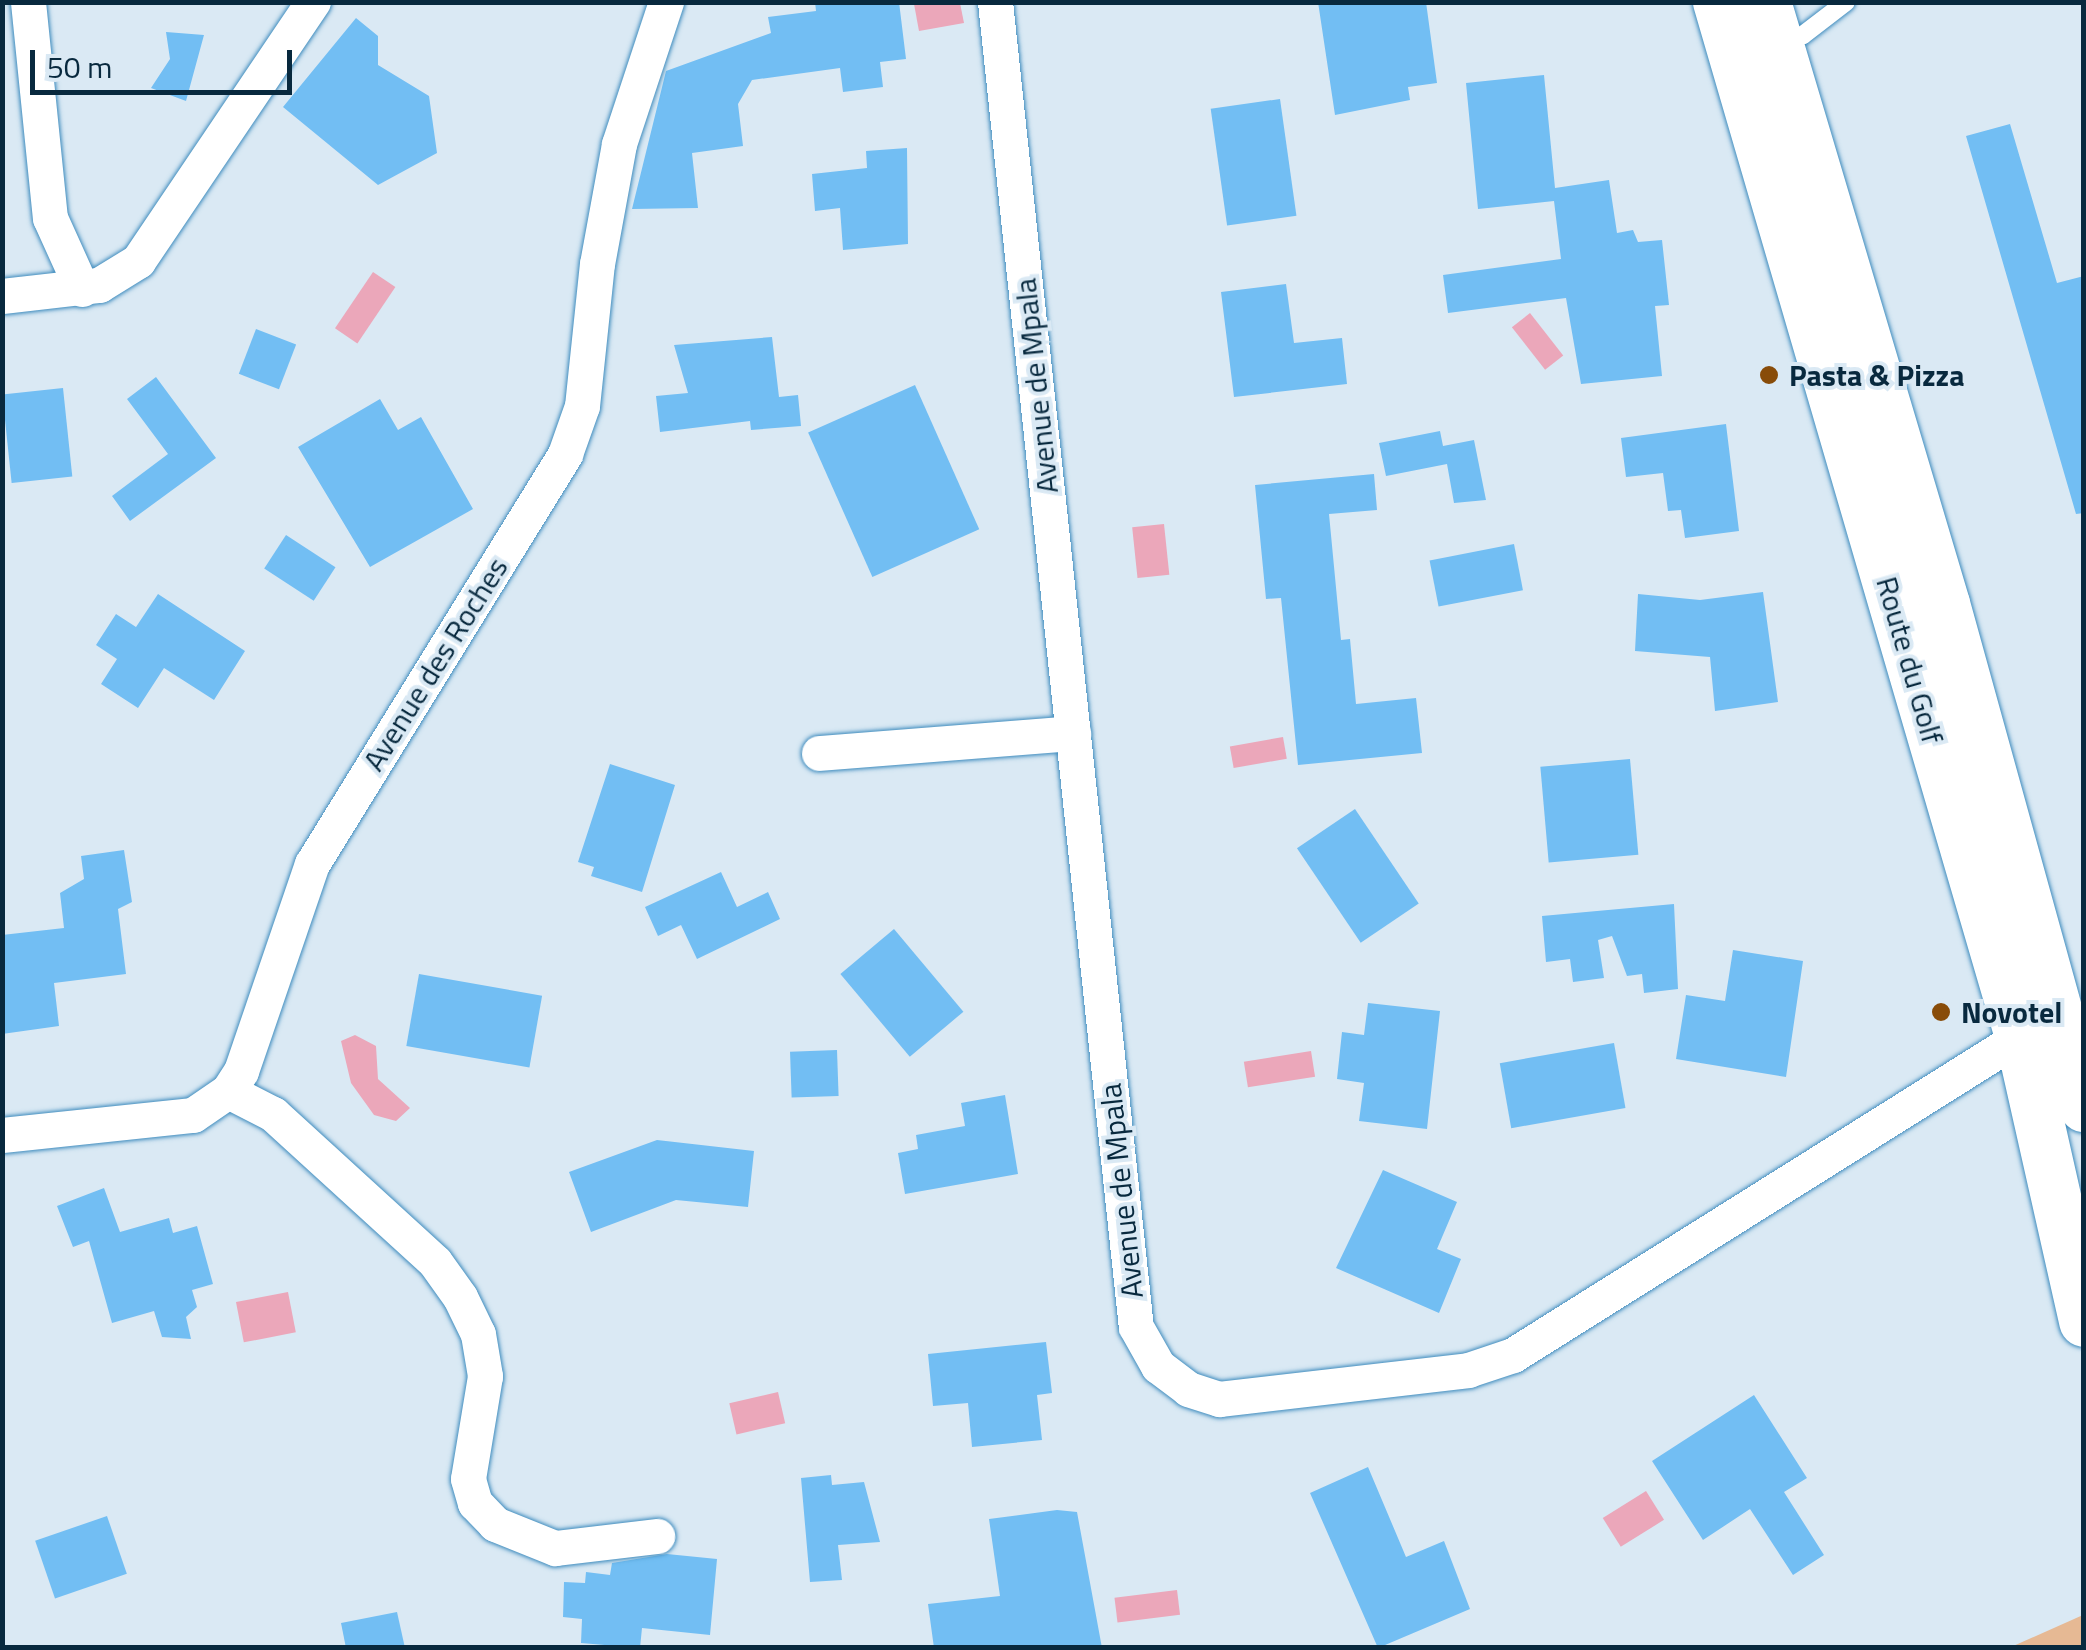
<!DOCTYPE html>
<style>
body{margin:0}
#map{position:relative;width:2086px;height:1650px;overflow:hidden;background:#dae9f4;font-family:"Titillium Web",sans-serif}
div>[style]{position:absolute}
.green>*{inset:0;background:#e6b994}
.water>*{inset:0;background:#eba7ba;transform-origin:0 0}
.building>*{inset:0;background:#72bef3;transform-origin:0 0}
.roads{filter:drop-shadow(0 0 2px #3f8cbe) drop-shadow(0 0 2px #3f8cbe)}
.service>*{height:18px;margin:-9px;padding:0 9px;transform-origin:9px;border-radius:9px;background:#fff}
.minor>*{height:35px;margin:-17.5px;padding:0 17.5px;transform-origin:17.5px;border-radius:17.5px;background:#fff}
.secondary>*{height:50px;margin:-25px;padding:0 25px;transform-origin:25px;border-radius:25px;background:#fff}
.dots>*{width:28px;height:28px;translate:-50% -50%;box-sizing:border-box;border:5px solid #dae9f4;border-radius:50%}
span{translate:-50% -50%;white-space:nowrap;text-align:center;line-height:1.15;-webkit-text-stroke:8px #dae9f4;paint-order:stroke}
.poi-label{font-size:30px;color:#08293e;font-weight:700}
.left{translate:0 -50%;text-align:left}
.street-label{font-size:30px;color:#08293e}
.frame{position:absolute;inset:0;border:5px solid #08293e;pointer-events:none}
.scale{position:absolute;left:30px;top:50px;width:262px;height:45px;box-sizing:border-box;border:5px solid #08293e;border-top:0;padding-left:12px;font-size:30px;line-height:35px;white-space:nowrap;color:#08293e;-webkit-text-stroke:8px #dae9f4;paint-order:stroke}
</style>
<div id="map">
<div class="green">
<div style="clip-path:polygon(2083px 1615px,2083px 1647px,2011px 1647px)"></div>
</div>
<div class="water">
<div style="clip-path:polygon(960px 3px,964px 23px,919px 31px,914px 4px)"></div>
<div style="left:373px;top:272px;width:27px;height:68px;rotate:34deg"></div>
<div style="left:1530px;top:313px;width:54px;height:23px;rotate:52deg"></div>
<div style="left:1164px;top:524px;width:51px;height:32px;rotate:84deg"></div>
<div style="left:1283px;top:737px;width:22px;height:54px;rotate:80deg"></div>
<div style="clip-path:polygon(355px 1035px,376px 1046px,378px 1079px,410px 1108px,396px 1121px,374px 1115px,351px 1083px,341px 1041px)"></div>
<div style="left:1311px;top:1051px;width:26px;height:68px;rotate:81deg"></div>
<div style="left:288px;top:1292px;width:41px;height:53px;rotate:79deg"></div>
<div style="left:778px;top:1392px;width:32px;height:50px;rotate:77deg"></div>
<div style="left:1646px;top:1491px;width:34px;height:51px;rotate:58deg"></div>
<div style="left:1177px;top:1590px;width:25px;height:63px;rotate:83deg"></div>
</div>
<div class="building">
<div style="clip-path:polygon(815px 2px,899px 2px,906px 59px,880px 62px,883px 87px,843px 92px,840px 68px,752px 80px,738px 104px,743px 146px,692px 153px,698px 208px,632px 209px,666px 71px,771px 33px,768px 17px,816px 11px)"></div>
<div style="clip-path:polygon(1318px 2px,1426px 2px,1437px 83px,1408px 87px,1410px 100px,1335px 115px)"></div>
<div style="clip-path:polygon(356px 18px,378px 36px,378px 65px,429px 96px,437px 153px,378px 185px,283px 107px)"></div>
<div style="clip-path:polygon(166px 32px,204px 35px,186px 101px,151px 88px,170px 59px)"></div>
<div style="clip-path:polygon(1544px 75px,1555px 188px,1609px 180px,1617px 233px,1633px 230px,1638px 242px,1662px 240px,1669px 305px,1655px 306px,1662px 376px,1581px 384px,1566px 298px,1448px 313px,1443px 275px,1561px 259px,1554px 201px,1478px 209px,1466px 83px)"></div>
<div style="left:1280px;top:99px;width:118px;height:70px;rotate:82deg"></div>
<div style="clip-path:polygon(2010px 124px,2057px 283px,2084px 276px,2084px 513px,2076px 514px,1966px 136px)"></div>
<div style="clip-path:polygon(907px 148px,908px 244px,843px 250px,840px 208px,815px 211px,812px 174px,867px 168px,866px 151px)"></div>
<div style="clip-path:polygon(1286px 284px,1294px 343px,1342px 338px,1347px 384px,1234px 397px,1221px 292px)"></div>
<div style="left:256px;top:329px;width:43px;height:48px;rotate:21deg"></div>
<div style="clip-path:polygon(772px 337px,779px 397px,798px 395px,801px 426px,751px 430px,750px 421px,660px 432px,656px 396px,688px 393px,674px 345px)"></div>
<div style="clip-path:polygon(156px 377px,216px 458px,130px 521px,112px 496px,168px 454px,127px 399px)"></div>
<div style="left:915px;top:385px;width:158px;height:117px;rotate:66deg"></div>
<div style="left:63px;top:388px;width:89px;height:61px;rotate:84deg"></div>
<div style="clip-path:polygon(380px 399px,398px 430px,421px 417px,473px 509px,370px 567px,298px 447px)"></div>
<div style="clip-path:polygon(1726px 424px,1739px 531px,1685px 538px,1681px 510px,1668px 511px,1663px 473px,1626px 477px,1621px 438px)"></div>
<div style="clip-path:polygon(1440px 431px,1443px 446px,1474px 440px,1486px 500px,1454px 503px,1447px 464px,1386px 476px,1379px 443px)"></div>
<div style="clip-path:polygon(1374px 474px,1377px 510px,1329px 514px,1341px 640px,1350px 639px,1356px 704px,1416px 698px,1422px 753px,1298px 765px,1281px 598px,1266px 599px,1255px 485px)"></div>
<div style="left:286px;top:535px;width:59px;height:40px;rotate:33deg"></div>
<div style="left:1514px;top:544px;width:47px;height:86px;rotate:79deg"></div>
<div style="clip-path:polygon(1763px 592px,1778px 702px,1715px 711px,1710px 657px,1635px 651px,1638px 594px,1700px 600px)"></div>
<div style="clip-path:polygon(158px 594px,245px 651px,214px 700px,164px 668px,138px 708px,101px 684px,117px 659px,96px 645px,116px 614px,136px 627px)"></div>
<div style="left:1630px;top:759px;width:96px;height:90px;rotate:85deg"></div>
<div style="clip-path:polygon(610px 764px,675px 785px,642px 892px,591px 876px,594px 867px,578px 862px)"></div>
<div style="left:1355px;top:809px;width:114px;height:70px;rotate:56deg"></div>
<div style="clip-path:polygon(124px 850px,132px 902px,118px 909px,126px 974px,54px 983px,59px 1026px,2px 1034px,2px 935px,64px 928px,60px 893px,84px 879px,81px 856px)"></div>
<div style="clip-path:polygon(721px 872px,737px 907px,768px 892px,780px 919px,697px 959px,681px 925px,658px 936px,645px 907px)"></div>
<div style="clip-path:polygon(1674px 904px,1678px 989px,1644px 993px,1642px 974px,1627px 976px,1612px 936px,1598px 940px,1604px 978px,1573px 982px,1570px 959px,1546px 962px,1542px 916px)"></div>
<div style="left:894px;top:929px;width:108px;height:70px;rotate:50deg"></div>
<div style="clip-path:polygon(1733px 950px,1803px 961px,1786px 1077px,1676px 1059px,1686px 995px,1725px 1001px)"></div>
<div style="left:419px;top:974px;width:125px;height:73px;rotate:10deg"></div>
<div style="clip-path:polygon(1368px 1003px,1440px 1011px,1427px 1129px,1359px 1121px,1364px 1083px,1337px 1079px,1342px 1032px,1364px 1035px)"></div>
<div style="left:1614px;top:1043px;width:66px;height:116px;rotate:80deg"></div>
<div style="left:837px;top:1050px;width:46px;height:47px;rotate:88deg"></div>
<div style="clip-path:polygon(1005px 1095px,1018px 1174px,905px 1194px,898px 1153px,918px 1149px,916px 1135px,965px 1126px,961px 1103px)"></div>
<div style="clip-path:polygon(657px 1140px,754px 1151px,748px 1207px,676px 1200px,591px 1232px,569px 1172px)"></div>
<div style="clip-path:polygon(1383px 1170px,1457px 1202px,1437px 1249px,1461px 1259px,1439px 1313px,1336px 1268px)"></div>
<div style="clip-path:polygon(104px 1188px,120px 1232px,169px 1218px,173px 1233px,197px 1226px,213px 1284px,192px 1290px,197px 1307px,186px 1317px,191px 1339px,162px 1337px,154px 1311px,112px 1323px,89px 1241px,73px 1247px,57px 1206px)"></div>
<div style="clip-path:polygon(1046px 1342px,1052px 1393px,1037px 1395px,1042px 1440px,972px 1447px,968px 1403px,933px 1406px,928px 1354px)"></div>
<div style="clip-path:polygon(1754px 1395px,1807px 1478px,1784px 1492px,1824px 1555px,1793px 1575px,1750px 1509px,1703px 1540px,1652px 1461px)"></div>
<div style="clip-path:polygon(1368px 1467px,1406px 1557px,1444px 1541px,1470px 1609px,1378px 1648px,1310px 1493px)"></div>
<div style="clip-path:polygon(831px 1475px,832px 1485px,864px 1482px,880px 1542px,838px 1545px,842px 1580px,810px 1582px,801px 1478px)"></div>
<div style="clip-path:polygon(1057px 1510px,1077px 1512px,1102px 1648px,934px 1648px,928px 1604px,1000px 1596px,989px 1519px)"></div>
<div style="left:107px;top:1516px;width:61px;height:76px;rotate:71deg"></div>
<div style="clip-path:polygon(667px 1554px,717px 1559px,710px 1635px,642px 1628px,640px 1648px,581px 1643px,582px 1619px,563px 1617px,564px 1582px,585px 1583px,586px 1572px,610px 1575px,612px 1563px)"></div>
<div style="clip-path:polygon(397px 1612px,405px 1648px,346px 1648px,341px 1623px)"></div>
</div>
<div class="roads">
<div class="service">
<div style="left:1779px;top:43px;width:25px;rotate:-18deg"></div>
<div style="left:1803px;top:35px;width:54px;rotate:-37.5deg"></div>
</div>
<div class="minor">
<div style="left:28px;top:2px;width:217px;rotate:84.2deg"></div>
<div style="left:50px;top:218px;width:78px;rotate:65.7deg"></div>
<div style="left:995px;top:2px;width:1332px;rotate:83.93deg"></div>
<div style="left:1136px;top:1327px;width:45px;rotate:60.6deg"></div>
<div style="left:1158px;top:1366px;width:38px;rotate:37deg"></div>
<div style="left:1188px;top:1389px;width:33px;rotate:18deg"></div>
<div style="left:1219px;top:1399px;width:251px;rotate:-6.6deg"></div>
<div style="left:1468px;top:1370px;width:47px;rotate:-18.4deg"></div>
<div style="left:1513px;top:1355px;width:619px;rotate:-32.12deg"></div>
<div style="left:2px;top:296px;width:98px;rotate:-6.5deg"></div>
<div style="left:99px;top:285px;width:46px;rotate:-31.6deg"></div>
<div style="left:138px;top:261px;width:313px;rotate:-56deg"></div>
<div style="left:819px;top:753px;width:255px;rotate:-4.5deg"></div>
<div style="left:228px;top:1091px;width:51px;rotate:27.1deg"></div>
<div style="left:273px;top:1114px;width:219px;rotate:42.4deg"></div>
<div style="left:435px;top:1262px;width:43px;rotate:54.5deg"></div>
<div style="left:460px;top:1297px;width:41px;rotate:64.1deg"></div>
<div style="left:478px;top:1334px;width:43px;rotate:80.5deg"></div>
<div style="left:485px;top:1376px;width:104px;rotate:99.4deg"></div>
<div style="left:468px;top:1479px;width:25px;rotate:74deg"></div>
<div style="left:475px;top:1503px;width:29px;rotate:46deg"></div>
<div style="left:495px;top:1524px;width:65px;rotate:21.8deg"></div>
<div style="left:555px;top:1548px;width:103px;rotate:-6.7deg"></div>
<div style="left:2px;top:1135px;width:192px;rotate:-6deg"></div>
<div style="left:193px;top:1115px;width:42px;rotate:-34.4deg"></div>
<div style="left:228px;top:1091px;width:24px;rotate:-57deg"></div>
<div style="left:241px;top:1071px;width:219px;rotate:-71.1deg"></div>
<div style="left:312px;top:864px;width:482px;rotate:-58.3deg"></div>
<div style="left:565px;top:454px;width:51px;rotate:-70.5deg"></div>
<div style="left:582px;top:406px;width:143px;rotate:-84deg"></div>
<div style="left:597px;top:264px;width:122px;rotate:-79.6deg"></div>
<div style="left:619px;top:144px;width:150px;rotate:-71.7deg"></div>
</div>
<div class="secondary">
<div style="left:1718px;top:2px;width:1078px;rotate:73.73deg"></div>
<div style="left:2020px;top:1037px;width:292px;rotate:77.3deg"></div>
<div style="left:1766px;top:2px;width:628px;rotate:73.44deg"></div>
<div style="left:1945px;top:604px;width:522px;rotate:74.55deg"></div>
</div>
</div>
<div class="dots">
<div style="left:1769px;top:375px;background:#884c09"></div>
<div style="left:1941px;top:1012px;background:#884c09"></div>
</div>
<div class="poi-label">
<span class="left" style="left:1789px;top:375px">Pasta &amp; Pizza</span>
<span class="left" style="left:1961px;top:1012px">Novotel</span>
</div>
<div class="street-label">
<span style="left:1036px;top:386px;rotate:-96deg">Avenue de Mpala</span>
<span style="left:1910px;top:660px;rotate:74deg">Route du Golf</span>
<span style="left:435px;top:664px;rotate:-58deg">Avenue des Roches</span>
<span style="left:1121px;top:1191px;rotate:-96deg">Avenue de Mpala</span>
</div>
<div class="frame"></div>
<div class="scale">50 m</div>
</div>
